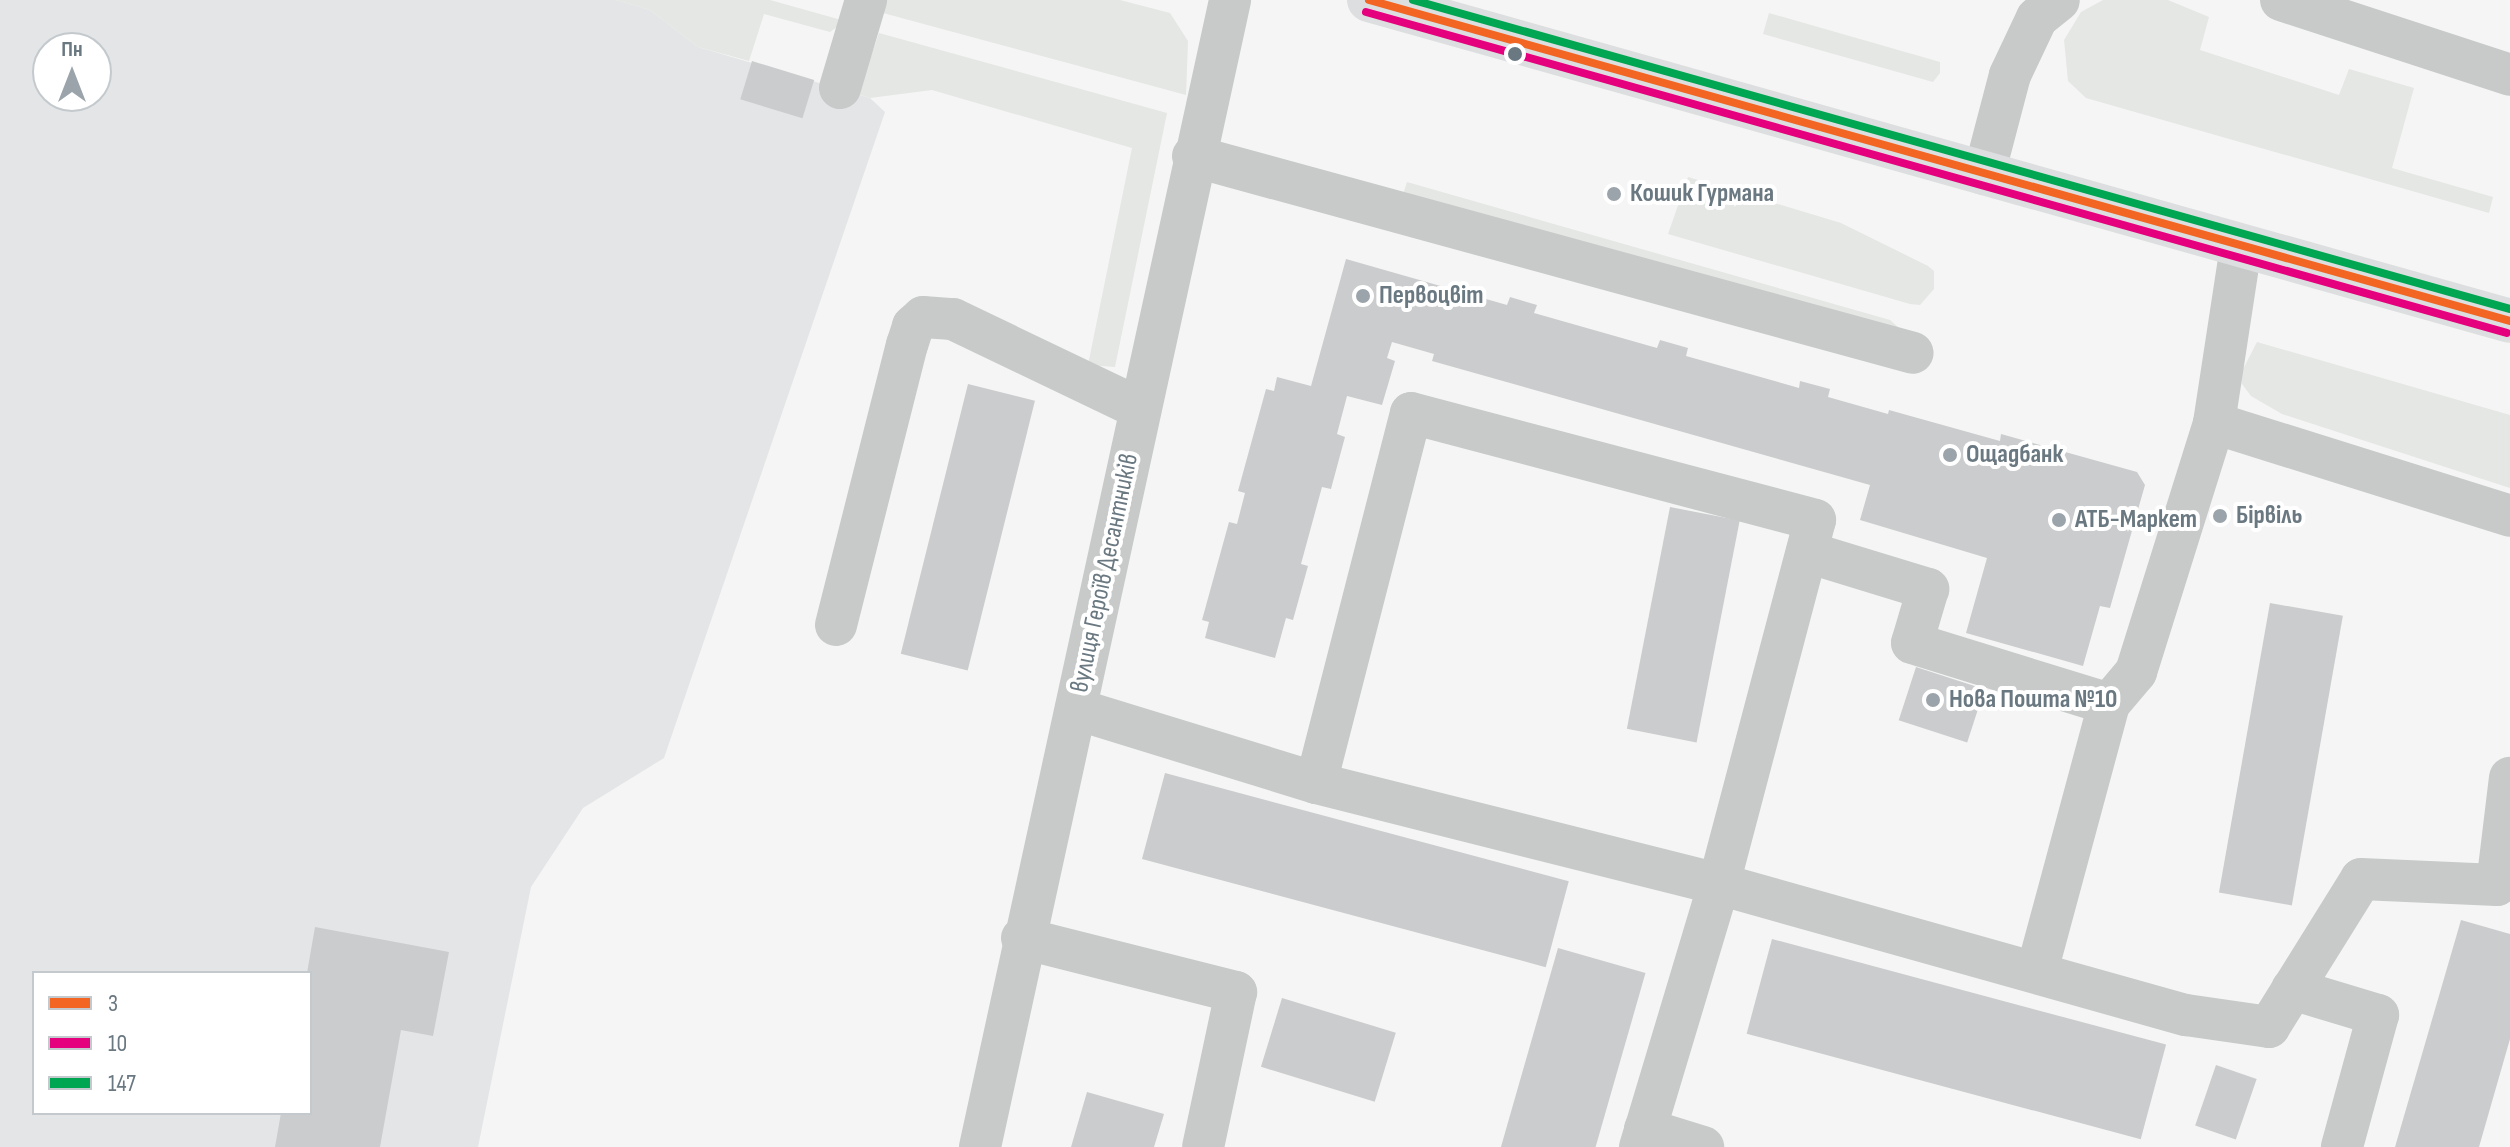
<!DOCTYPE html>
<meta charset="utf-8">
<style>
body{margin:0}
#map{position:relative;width:2510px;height:1147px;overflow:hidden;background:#f5f5f5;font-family:"Sofia Sans Condensed",sans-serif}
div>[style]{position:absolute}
.built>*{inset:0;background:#e4e5e6}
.green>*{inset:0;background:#e4e7e3}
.building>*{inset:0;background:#cbcccd;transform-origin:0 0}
.minor>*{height:42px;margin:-21px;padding:0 21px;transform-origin:21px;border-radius:21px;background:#c8caca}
.major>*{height:44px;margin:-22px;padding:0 22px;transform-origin:22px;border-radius:22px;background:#dddedf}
.bus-1>*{height:8px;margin:-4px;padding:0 4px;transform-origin:4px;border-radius:4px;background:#f26522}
.bus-2>*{height:8px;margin:-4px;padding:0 4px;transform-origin:4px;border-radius:4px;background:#e5007d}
.bus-3>*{height:8px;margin:-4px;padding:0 4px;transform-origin:4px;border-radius:4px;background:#00a651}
.dots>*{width:22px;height:22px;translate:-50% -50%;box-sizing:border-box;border:4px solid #fff;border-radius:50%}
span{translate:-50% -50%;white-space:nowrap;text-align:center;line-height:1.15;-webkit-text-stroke:8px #fff;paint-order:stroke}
.poi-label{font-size:26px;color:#6a7881;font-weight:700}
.left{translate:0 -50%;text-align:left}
.street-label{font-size:26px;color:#6a7881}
.legend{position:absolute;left:32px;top:971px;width:280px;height:144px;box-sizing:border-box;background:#fff;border:2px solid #c3c9cd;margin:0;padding:10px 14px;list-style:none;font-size:24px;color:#6a7881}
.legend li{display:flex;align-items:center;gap:16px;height:40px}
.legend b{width:40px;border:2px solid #c3c9cd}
.north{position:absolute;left:32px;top:32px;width:80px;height:80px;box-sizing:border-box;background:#fff;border:2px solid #c3c9cd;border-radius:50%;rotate:0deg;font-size:22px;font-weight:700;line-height:32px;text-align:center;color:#6a7881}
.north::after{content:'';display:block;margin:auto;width:28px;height:36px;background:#9ba4aa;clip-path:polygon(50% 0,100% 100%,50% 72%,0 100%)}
</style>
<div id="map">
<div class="built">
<div style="clip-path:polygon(evenodd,0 0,616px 0,650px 10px,698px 47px,870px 98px,885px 112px,664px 758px,583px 808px,531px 887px,478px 1147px,0 1147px,0 0,48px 48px,96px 48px,96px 96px,48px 96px,48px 48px,0 0,34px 973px,310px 973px,310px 1113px,34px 1113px,34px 973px)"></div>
</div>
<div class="green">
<div style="clip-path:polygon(616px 0,770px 0,845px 21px,830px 32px,764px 14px,749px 61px,698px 47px,650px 10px)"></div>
<div style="clip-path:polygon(887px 0,1120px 0,1170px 13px,1188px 41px,1186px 95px,883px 13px)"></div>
<div style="clip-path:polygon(2103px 0,2168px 0,2209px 17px,2200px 50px,2339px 95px,2349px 69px,2414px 88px,2392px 168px,2493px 197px,2489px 213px,2086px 98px,2068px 81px,2064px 40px,2081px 12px)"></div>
<div style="clip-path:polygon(1769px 13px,1940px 62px,1940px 73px,1933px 82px,1763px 34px)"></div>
<div style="clip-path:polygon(879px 33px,1167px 113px,1115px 367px,1088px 365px,1132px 148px,932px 90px,870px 98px,858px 94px)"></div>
<div style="clip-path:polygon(1688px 177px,1841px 223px,1928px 266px,1934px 271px,1934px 289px,1920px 305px,1910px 304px,1668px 234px)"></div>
<div style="clip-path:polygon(1407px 182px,1890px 320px,1907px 335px,1400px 204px)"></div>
<div style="clip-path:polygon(2257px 342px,2510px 415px,2510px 488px,2282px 414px,2251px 396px,2242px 384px,2240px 375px)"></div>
</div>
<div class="building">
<div style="left:752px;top:61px;width:65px;height:40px;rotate:17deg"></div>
<div style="clip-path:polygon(1346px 259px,1507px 305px,1510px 297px,1537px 305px,1534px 313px,1657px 348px,1660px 340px,1688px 348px,1686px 356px,1799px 388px,1800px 381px,1830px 389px,1828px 397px,1888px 414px,1889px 410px,2000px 441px,2001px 434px,2137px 472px,2145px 485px,2110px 608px,2100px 606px,2083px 666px,1966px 633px,1987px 558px,1860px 520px,1870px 485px,1432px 361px,1434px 354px,1392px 342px,1387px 358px,1395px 361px,1382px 405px,1347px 396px,1337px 434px,1345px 437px,1331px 489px,1322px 487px,1301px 564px,1308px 566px,1293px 620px,1286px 618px,1275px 658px,1205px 638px,1209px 622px,1202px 620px,1229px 522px,1237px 524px,1245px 493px,1238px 491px,1266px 389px,1274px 391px,1277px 377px,1311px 386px)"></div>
<div style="left:968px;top:384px;width:69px;height:278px;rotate:14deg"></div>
<div style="left:1670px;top:507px;width:71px;height:226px;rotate:11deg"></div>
<div style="left:2270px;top:603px;width:74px;height:294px;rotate:10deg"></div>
<div style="left:1916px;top:667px;width:72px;height:56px;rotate:18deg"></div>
<div style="left:1165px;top:773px;width:418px;height:89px;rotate:15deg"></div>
<div style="clip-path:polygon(2461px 920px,2510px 934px,2510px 1039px,2479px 1147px,2395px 1147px)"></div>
<div style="clip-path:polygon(315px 927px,449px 952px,433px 1036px,401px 1030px,380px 1147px,275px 1147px,281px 1113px,310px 1113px,307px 973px)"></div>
<div style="left:1772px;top:939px;width:408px;height:98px;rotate:15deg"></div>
<div style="left:1558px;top:948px;width:91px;height:207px;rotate:16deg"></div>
<div style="left:1282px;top:998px;width:119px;height:72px;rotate:17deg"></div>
<div style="left:2216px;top:1065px;width:43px;height:64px;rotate:19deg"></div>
<div style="clip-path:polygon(1087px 1092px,1164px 1114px,1154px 1147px,1071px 1147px)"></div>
</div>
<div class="minor">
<div style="left:2281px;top:0;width:241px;rotate:18.1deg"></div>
<div style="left:840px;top:88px;width:92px;rotate:-73.5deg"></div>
<div style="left:1193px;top:156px;width:746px;rotate:15.3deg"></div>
<div style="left:1984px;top:174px;width:102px;rotate:-75.3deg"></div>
<div style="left:2010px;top:75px;width:63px;rotate:-64.7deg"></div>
<div style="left:2037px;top:18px;width:28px;rotate:-39deg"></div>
<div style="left:2214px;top:423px;width:310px;rotate:17.4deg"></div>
<div style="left:1807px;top:552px;width:127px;rotate:17deg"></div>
<div style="left:1928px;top:589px;width:56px;rotate:106.5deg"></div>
<div style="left:1912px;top:643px;width:206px;rotate:17.2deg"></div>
<div style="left:836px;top:625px;width:289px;rotate:-75.8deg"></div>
<div style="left:907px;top:345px;width:20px;rotate:-72deg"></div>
<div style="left:913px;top:326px;width:13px;rotate:-42deg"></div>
<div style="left:923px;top:317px;width:30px;rotate:4deg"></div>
<div style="left:953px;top:319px;width:206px;rotate:25.6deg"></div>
<div style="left:1076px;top:709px;width:251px;rotate:17.1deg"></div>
<div style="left:1316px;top:783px;width:415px;rotate:14.1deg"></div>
<div style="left:1719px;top:884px;width:485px;rotate:15.7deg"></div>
<div style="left:2186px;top:1015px;width:84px;rotate:8.2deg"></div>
<div style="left:2269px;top:1027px;width:174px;rotate:-58.1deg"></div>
<div style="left:2361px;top:879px;width:136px;rotate:2.5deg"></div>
<div style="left:2497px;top:885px;width:108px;rotate:-83.1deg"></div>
<div style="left:1316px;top:783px;width:382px;rotate:-75.6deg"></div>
<div style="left:1411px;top:413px;width:418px;rotate:14.8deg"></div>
<div style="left:1815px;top:520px;width:376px;rotate:104.8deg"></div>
<div style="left:1719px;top:884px;width:275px;rotate:106.7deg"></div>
<div style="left:1022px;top:938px;width:221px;rotate:14.2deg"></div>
<div style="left:1236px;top:992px;width:158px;rotate:102deg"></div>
<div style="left:2037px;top:971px;width:277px;rotate:-74.9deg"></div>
<div style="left:2109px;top:704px;width:42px;rotate:-49.8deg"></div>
<div style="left:2136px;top:672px;width:261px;rotate:-72.6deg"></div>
<div style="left:2214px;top:423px;width:179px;rotate:-81.3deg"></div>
<div style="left:2292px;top:989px;width:90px;rotate:16.8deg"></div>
<div style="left:2378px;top:1015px;width:137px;rotate:105.3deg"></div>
<div style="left:1645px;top:1129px;width:61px;rotate:17.2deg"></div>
<div style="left:980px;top:1147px;width:1174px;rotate:-77.7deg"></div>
</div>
<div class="major">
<div style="left:1369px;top:0;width:1185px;rotate:15.71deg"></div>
</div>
<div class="bus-1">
<div style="left:1369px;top:0;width:1185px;rotate:15.71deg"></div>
</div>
<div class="bus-2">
<div style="left:1366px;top:12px;width:1185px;rotate:15.71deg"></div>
</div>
<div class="bus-3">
<div style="left:1413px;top:0;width:1140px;rotate:15.73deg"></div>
</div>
<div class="dots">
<div style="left:1515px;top:54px;background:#6a7881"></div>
<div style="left:1614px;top:194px;background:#9ba4aa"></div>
<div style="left:1363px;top:296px;background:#9ba4aa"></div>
<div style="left:1950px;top:455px;background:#9ba4aa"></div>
<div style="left:2220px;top:516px;background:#9ba4aa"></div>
<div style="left:2059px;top:520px;background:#9ba4aa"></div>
<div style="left:1933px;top:700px;background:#9ba4aa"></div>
</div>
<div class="poi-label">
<span class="left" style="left:1630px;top:194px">Кошик Гурмана</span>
<span class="left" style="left:1379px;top:296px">Первоцвіт</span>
<span class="left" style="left:1966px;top:455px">Ощадбанк</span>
<span class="left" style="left:2236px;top:516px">Бірвіль</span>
<span class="left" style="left:2075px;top:520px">АТБ-Маркет</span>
<span class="left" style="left:1949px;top:700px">Нова Пошта №10</span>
</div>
<div class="street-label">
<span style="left:1105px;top:573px;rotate:-78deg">вулиця Героїв Десантників</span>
</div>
<ul class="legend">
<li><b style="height:10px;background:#f26522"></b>3</li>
<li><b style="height:10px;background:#e5007d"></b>10</li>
<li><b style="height:10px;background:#00a651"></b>147</li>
</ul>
<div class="north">Пн</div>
</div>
